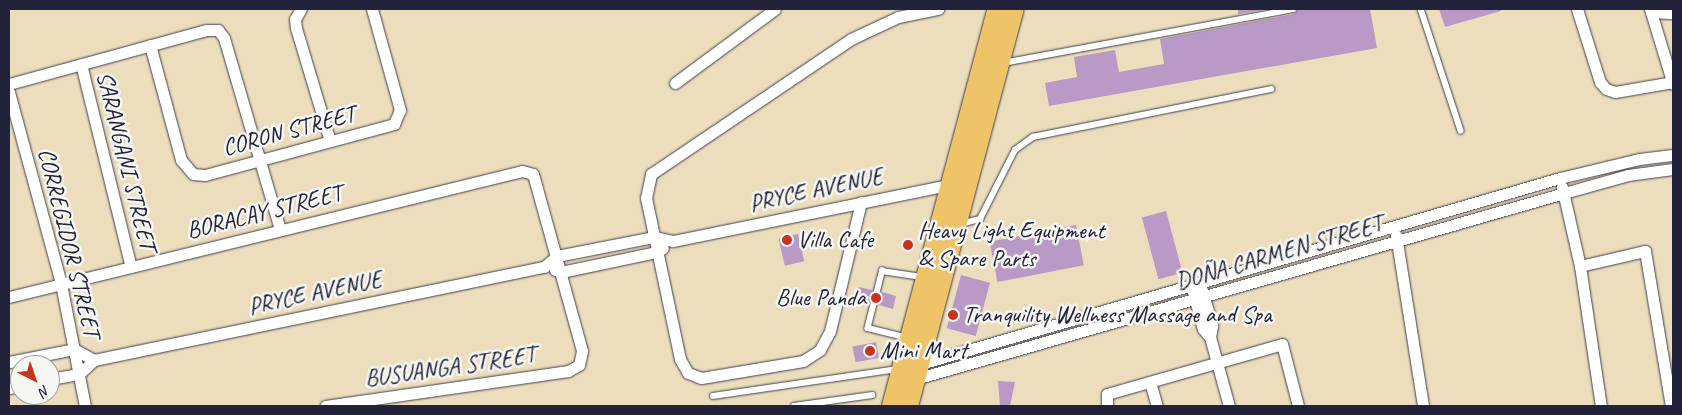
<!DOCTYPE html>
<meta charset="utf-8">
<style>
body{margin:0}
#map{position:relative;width:1682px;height:415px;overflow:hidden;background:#ecdebc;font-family:Caveat,sans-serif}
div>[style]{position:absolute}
.stream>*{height:4px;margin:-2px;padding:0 2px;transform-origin:2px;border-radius:2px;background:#75c0ef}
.building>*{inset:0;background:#b999c5;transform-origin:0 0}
.roads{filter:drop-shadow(0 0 1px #403e4e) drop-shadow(0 0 1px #403e4e)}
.lane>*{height:5.5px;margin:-2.75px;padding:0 2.75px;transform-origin:2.75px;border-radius:2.75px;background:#fff}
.street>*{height:11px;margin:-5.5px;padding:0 5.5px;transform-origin:5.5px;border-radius:5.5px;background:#fff}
.highway>*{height:20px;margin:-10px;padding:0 10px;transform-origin:10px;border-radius:10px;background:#efc469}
.dots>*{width:14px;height:14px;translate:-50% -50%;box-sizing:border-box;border:2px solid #f6f6f2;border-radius:50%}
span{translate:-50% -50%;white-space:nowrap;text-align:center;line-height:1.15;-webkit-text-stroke:5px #f6f6f2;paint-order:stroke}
.street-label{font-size:24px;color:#22223b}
.poi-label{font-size:24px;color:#22223b}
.left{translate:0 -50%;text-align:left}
.right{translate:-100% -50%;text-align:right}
.frame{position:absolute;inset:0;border:10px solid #22223b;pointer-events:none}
.north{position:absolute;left:10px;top:355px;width:50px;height:50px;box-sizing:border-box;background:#f6f6f2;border:1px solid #a1a1a9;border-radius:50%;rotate:139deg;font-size:14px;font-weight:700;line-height:20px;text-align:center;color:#22223b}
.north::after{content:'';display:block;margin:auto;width:18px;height:22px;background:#c8321e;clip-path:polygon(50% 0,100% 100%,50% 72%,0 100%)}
</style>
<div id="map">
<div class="stream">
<div style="left:9px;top:378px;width:11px;rotate:-15deg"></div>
</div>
<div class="building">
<div style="clip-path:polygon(1238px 9px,1269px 9px,1238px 14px)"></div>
<div style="clip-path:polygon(1298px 9px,1370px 9px,1377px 48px,1049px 106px,1045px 83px,1077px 77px,1074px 57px,1115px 50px,1119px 72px,1164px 64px,1160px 39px,1294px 14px)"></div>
<div style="clip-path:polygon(1439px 9px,1500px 9px,1501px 11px,1445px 27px)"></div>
<div style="left:1166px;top:211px;width:64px;height:25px;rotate:75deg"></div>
<div style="left:1076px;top:225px;width:41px;height:88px;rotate:79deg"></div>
<div style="left:798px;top:234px;width:28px;height:20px;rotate:77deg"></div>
<div style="left:961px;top:275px;width:30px;height:55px;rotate:15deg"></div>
<div style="clip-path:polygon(859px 287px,872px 290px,876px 296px,882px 292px,896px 296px,893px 309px,879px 305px,875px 299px,869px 303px,855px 300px)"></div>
<div style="left:876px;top:342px;width:16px;height:24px;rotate:79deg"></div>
<div style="clip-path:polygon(998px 381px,1015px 382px,1010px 406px,1000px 406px)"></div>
</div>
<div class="roads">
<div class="lane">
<div style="left:1421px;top:9px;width:128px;rotate:71.8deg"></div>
<div style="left:1003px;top:63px;width:295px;rotate:-10.5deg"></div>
<div style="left:961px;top:224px;width:20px;rotate:-15deg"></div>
<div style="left:980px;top:219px;width:77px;rotate:-63.1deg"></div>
<div style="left:1015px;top:150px;width:22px;rotate:-36deg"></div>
<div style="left:1033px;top:137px;width:243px;rotate:-11.4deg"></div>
<div style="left:877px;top:291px;width:21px;rotate:-76deg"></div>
<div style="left:882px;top:271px;width:40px;rotate:8.5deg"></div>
<div style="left:874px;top:304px;width:25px;rotate:104deg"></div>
<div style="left:868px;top:328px;width:41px;rotate:14deg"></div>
<div style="left:713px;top:396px;width:188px;rotate:-8.3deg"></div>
<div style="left:794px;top:406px;width:79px;rotate:-8deg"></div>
</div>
<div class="street">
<div style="left:301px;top:9px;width:12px;rotate:121deg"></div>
<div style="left:295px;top:19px;width:9px;rotate:84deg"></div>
<div style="left:296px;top:28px;width:118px;rotate:73.3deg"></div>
<div style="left:1577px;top:9px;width:77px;rotate:72.5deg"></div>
<div style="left:1600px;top:82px;width:9px;rotate:49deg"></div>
<div style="left:1606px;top:89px;width:9px;rotate:18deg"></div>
<div style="left:1615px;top:92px;width:59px;rotate:-9.8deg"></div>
<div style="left:1650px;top:9px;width:78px;rotate:73deg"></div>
<div style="left:1651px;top:12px;width:22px;rotate:3deg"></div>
<div style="left:150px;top:45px;width:119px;rotate:74.9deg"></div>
<div style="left:181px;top:160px;width:18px;rotate:49deg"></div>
<div style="left:193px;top:174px;width:12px;rotate:5deg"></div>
<div style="left:205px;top:175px;width:196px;rotate:-15.1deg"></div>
<div style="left:394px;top:124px;width:15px;rotate:-67deg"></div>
<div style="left:400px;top:110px;width:105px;rotate:-105.5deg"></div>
<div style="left:81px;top:64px;width:209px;rotate:76.2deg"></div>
<div style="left:675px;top:83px;width:124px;rotate:-36.5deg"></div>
<div style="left:9px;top:84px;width:205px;rotate:-15.3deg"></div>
<div style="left:207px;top:30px;width:11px"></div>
<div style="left:218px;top:30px;width:10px;rotate:53deg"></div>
<div style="left:224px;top:38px;width:200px;rotate:73.7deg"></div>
<div style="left:9px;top:92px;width:199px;rotate:74.8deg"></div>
<div style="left:61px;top:284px;width:124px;rotate:78.9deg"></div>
<div style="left:1562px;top:187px;width:81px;rotate:77.2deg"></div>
<div style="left:1580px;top:266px;width:142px;rotate:81.5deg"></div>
<div style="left:861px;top:202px;width:133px;rotate:103.5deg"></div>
<div style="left:830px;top:331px;width:21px;rotate:118deg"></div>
<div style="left:820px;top:350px;width:20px;rotate:147deg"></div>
<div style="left:803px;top:361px;width:103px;rotate:170.5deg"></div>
<div style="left:701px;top:378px;width:14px;rotate:-159deg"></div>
<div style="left:688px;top:373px;width:16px;rotate:-120deg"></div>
<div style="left:680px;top:359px;width:165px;rotate:-101.9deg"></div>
<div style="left:646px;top:198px;width:25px;rotate:-78deg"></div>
<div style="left:651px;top:174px;width:241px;rotate:-34deg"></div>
<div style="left:851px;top:39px;width:52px;rotate:-25.1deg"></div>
<div style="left:898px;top:17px;width:41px;rotate:-11.3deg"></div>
<div style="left:1396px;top:235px;width:173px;rotate:81deg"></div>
<div style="left:1580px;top:266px;width:67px;rotate:-13deg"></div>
<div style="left:1645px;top:251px;width:157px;rotate:80.5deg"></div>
<div style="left:555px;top:270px;width:6px;rotate:18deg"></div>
<div style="left:561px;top:272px;width:98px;rotate:-11.8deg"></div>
<div style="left:657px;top:252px;width:7px;rotate:-34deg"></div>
<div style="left:1202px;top:290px;width:37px;rotate:74deg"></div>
<div style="left:1212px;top:326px;width:11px;rotate:100deg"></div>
<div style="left:1193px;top:292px;width:38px;rotate:75deg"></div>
<div style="left:1203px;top:329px;width:11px;rotate:49deg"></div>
<div style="left:1210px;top:337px;width:72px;rotate:74.6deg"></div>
<div style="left:9px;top:297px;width:528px;rotate:-13.8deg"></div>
<div style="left:522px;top:171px;width:11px;rotate:15deg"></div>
<div style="left:533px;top:174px;width:184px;rotate:74.5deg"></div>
<div style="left:582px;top:351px;width:14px;rotate:102deg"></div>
<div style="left:579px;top:365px;width:13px;rotate:151deg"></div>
<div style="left:568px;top:371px;width:245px;rotate:171.8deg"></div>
<div style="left:9px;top:362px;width:66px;rotate:-11.3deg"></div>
<div style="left:74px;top:349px;width:23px;rotate:29deg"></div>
<div style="left:917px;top:365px;width:670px;rotate:-16.22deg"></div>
<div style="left:1560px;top:178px;width:81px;rotate:-13.5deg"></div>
<div style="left:1639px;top:159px;width:34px;rotate:-7deg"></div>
<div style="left:50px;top:379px;width:29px;rotate:-10deg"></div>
<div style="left:79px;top:374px;width:21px;rotate:-43deg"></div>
<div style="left:94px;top:360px;width:460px;rotate:-11.7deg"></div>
<div style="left:544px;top:267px;width:17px;rotate:-40deg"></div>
<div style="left:557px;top:256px;width:99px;rotate:-11.1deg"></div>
<div style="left:654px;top:237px;width:19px;rotate:12deg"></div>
<div style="left:673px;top:241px;width:286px;rotate:-11.5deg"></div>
<div style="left:912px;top:380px;width:678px;rotate:-16deg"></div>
<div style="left:1564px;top:193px;width:66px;rotate:-15.7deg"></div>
<div style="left:1628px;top:175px;width:45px;rotate:-7.6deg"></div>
<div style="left:1150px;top:382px;width:25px;rotate:74deg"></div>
<div style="left:9px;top:388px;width:11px;rotate:-10deg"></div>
<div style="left:1107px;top:406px;width:12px;rotate:-90deg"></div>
<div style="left:1107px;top:394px;width:182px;rotate:-15.9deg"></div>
<div style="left:1282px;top:344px;width:64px;rotate:75.5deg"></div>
</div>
<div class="highway">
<div style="left:892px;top:406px;width:411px;rotate:-75.1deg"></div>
<div style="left:908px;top:406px;width:411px;rotate:-75.1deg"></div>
</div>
</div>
<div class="dots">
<div style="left:787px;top:240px;background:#c8321e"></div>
<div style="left:908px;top:245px;background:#c8321e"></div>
<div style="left:876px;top:298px;background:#c8321e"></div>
<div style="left:953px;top:315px;background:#c8321e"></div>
<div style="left:870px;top:351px;background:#c8321e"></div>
</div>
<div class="street-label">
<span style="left:289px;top:131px;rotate:-15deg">CORON STREET</span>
<span style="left:126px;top:161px;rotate:76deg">SARANGANI STREET</span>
<span style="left:816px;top:190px;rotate:-12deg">PRYCE AVENUE</span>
<span style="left:264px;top:212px;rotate:-14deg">BORACAY STREET</span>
<span style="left:69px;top:243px;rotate:76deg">CORREGIDOR STREET</span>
<span style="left:1279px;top:253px;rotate:-16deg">DOÑA CARMEN STREET</span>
<span style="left:315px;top:293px;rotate:-12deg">PRYCE AVENUE</span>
<span style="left:450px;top:367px;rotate:-8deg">BUSUANGA STREET</span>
</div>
<div class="poi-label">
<span class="left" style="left:918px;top:245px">Heavy Light Equipment<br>&amp; Spare Parts</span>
<span class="left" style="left:797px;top:240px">Villa Cafe</span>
<span class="right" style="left:866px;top:298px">Blue Panda</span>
<span class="left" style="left:963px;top:315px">Tranquility Wellness Massage and Spa</span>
<span class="left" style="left:880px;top:351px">Mini Mart</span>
</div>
<div class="frame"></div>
<div class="north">N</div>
</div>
